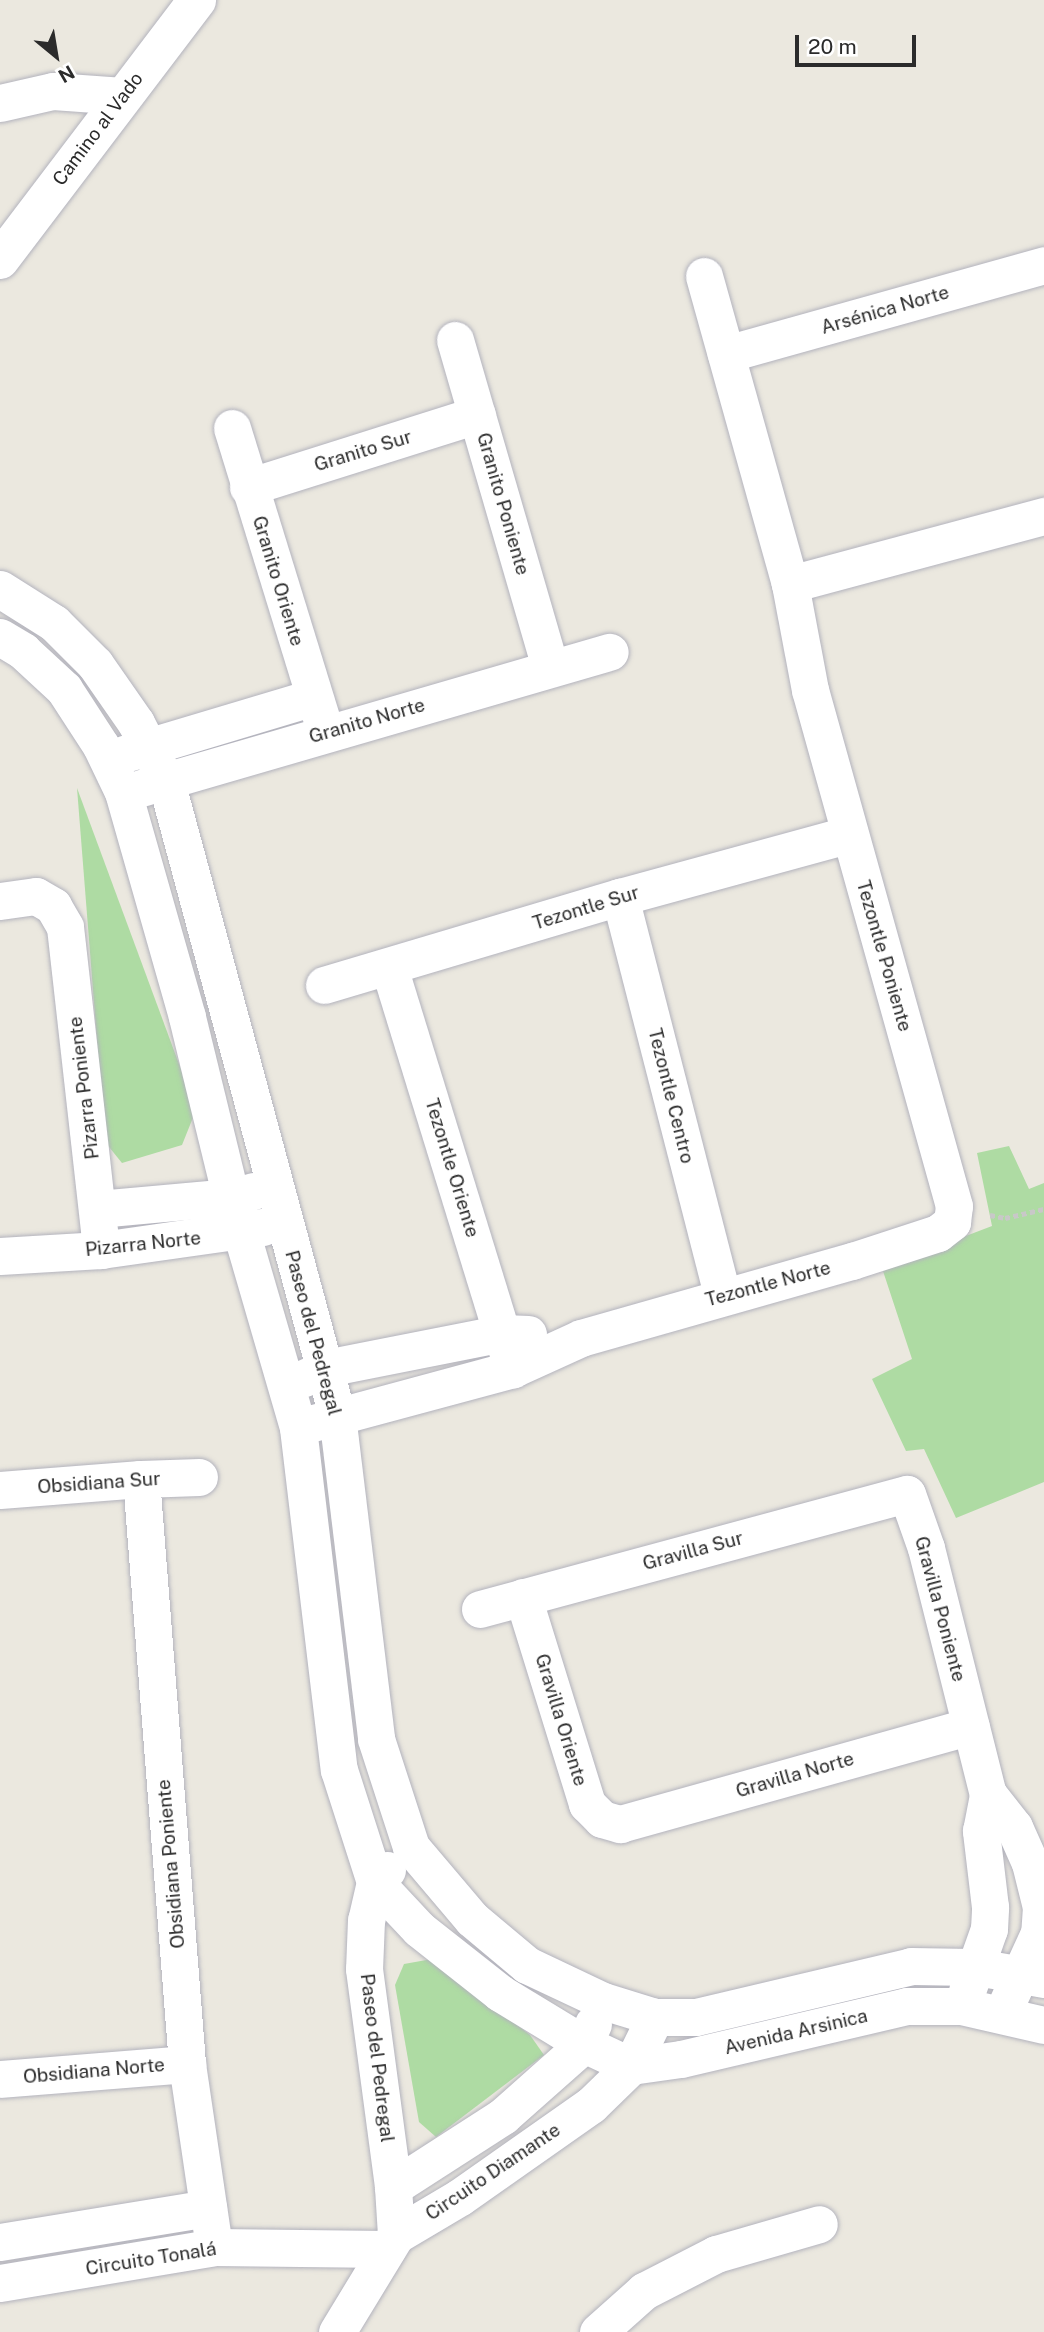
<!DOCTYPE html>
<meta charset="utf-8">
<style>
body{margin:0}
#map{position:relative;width:1044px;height:2332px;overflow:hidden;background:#ebe8df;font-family:"Public Sans",sans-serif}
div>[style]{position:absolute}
.green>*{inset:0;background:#aedba3}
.path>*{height:4.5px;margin-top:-2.25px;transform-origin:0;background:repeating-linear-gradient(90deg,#c8c8c8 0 5px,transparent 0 8.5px)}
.roads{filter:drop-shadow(0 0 2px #b3b3bd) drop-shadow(0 0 2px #b3b3bd)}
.street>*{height:37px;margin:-18.5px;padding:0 18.5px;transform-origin:18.5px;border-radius:18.5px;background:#fff}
.secondary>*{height:38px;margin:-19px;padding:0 19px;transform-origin:19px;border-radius:19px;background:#fff}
span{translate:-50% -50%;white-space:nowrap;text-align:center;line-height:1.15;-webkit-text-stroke:7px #fff;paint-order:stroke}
.street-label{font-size:19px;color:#2b2b2b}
.north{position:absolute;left:21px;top:21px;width:70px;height:70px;-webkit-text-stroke:5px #fff;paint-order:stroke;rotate:150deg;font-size:19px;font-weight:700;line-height:28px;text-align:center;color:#2b2b2b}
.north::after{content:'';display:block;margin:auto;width:24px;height:32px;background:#2b2b2b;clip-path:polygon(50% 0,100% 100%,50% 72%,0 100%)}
.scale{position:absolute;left:795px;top:35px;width:121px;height:32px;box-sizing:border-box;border:4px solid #2b2b2b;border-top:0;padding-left:9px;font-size:21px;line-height:24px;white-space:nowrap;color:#2b2b2b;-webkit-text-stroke:5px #fff;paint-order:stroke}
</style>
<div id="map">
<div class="green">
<div style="clip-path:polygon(77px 788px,196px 1110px,182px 1145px,122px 1163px,105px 1142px)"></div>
<div style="clip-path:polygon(1009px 1146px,1029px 1189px,1044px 1183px,1044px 1482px,956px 1518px,924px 1449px,906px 1451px,872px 1379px,912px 1359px,882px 1268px,992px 1226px,977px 1153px)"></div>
<div style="clip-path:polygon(432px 1959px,530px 2035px,544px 2055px,436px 2137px,419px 2122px,395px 1985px,404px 1964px)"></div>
</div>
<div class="path">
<div style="left:990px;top:1215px;width:15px;rotate:11deg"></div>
<div style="left:1005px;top:1218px;width:40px;rotate:-13deg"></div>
</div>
<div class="roads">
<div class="street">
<div style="left:0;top:103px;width:54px;rotate:-12.8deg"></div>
<div style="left:53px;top:91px;width:70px;rotate:4.1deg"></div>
<div style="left:704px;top:276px;width:320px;rotate:74.4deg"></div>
<div style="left:790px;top:584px;width:263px;rotate:-15deg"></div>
<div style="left:455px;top:340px;width:341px;rotate:73.8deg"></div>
<div style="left:726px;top:354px;width:330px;rotate:-15.6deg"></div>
<div style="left:232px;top:428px;width:319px;rotate:72.9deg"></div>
<div style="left:248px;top:487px;width:240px;rotate:-17.5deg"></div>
<div style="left:0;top:589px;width:64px;rotate:32.2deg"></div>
<div style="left:54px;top:623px;width:58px;rotate:45deg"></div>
<div style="left:95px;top:664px;width:72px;rotate:55.2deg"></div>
<div style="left:136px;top:723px;width:65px;rotate:62.7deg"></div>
<div style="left:166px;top:781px;width:657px;rotate:74.91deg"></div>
<div style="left:337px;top:1415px;width:326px;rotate:83.1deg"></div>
<div style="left:376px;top:1739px;width:114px;rotate:72deg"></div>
<div style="left:411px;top:1847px;width:94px;rotate:49.7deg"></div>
<div style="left:472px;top:1919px;width:72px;rotate:39.9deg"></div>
<div style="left:527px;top:1965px;width:84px;rotate:25.3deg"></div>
<div style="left:603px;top:2001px;width:54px;rotate:17.1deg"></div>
<div style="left:655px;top:2017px;width:41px"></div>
<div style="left:696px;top:2017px;width:221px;rotate:-13.3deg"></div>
<div style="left:911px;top:1966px;width:66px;rotate:0.9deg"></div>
<div style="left:977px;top:1967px;width:68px;rotate:10.2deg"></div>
<div style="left:0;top:637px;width:27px;rotate:31deg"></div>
<div style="left:23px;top:651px;width:56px;rotate:42.8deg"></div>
<div style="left:64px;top:689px;width:68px;rotate:57deg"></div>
<div style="left:101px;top:746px;width:51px;rotate:64.4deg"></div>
<div style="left:123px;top:792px;width:234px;rotate:74.1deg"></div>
<div style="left:187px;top:1017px;width:185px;rotate:76.3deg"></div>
<div style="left:231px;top:1197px;width:241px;rotate:73.8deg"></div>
<div style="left:298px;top:1428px;width:344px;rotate:83.2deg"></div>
<div style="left:339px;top:1770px;width:118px;rotate:72.2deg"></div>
<div style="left:375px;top:1882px;width:39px;rotate:103deg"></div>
<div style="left:366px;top:1920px;width:49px;rotate:92.3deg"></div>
<div style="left:364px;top:1969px;width:220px;rotate:82.4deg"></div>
<div style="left:393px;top:2187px;width:48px;rotate:86.4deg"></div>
<div style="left:124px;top:754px;width:198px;rotate:-16.7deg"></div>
<div style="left:141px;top:788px;width:488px;rotate:-16.2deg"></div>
<div style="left:620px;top:897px;width:411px;rotate:75.6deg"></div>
<div style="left:0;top:901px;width:36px;rotate:-8deg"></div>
<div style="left:36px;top:896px;width:20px;rotate:30deg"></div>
<div style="left:53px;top:906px;width:24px;rotate:60deg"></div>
<div style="left:65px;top:927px;width:325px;rotate:83.6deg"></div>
<div style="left:389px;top:967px;width:421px;rotate:72.9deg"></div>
<div style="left:324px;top:985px;width:309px;rotate:-16.6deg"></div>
<div style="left:620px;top:897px;width:238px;rotate:-15.3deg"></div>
<div style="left:98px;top:1209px;width:134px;rotate:-5.2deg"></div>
<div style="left:231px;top:1197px;width:23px;rotate:-15deg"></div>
<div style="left:0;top:1256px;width:101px;rotate:-3.4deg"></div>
<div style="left:101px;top:1250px;width:164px;rotate:-8.1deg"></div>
<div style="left:304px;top:1378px;width:24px;rotate:-24deg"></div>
<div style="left:326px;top:1368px;width:180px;rotate:-11.2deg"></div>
<div style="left:503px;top:1333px;width:25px;rotate:2deg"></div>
<div style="left:313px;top:1423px;width:207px;rotate:-15.1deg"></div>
<div style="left:513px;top:1369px;width:75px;rotate:-24.5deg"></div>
<div style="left:581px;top:1338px;width:282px;rotate:-15.9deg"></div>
<div style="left:852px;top:1261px;width:90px;rotate:-18deg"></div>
<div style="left:938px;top:1233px;width:18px;rotate:-38deg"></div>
<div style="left:952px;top:1222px;width:16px;rotate:-83deg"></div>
<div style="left:954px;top:1206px;width:536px;rotate:-105.59deg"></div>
<div style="left:810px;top:690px;width:108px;rotate:-100.7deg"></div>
<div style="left:141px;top:1479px;width:587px;rotate:85.5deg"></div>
<div style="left:187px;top:2064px;width:185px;rotate:81.6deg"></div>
<div style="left:0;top:1490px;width:141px;rotate:-4.5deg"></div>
<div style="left:141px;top:1479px;width:58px;rotate:-2deg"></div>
<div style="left:523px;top:1597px;width:217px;rotate:72.8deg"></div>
<div style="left:587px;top:1804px;width:21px;rotate:45deg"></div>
<div style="left:602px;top:1819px;width:19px;rotate:16deg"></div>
<div style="left:620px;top:1824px;width:364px;rotate:-15.6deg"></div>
<div style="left:480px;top:1609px;width:442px;rotate:-15.1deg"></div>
<div style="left:907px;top:1494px;width:57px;rotate:70.6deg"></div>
<div style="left:926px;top:1548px;width:254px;rotate:75.9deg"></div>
<div style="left:988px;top:1794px;width:42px;rotate:51.8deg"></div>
<div style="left:1014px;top:1827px;width:39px;rotate:66deg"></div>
<div style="left:1030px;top:1863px;width:45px;rotate:76deg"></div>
<div style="left:1041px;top:1907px;width:26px;rotate:94deg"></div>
<div style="left:1039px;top:1933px;width:89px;rotate:114.6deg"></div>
<div style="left:387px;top:1870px;width:17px;rotate:135deg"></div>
<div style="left:375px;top:1882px;width:64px;rotate:46.9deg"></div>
<div style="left:419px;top:1929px;width:103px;rotate:38.3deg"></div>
<div style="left:500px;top:1993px;width:98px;rotate:31.3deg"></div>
<div style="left:584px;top:2044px;width:52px;rotate:25.1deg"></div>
<div style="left:967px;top:1991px;width:66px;rotate:-70.5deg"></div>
<div style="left:989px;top:1929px;width:22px;rotate:-87deg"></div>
<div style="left:990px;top:1907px;width:77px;rotate:-96.8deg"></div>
<div style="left:981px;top:1831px;width:38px;rotate:-79deg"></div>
<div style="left:631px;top:2066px;width:50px;rotate:-8deg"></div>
<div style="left:681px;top:2059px;width:232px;rotate:-13.2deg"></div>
<div style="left:907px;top:2006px;width:54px"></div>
<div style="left:961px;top:2006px;width:85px;rotate:12.9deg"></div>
<div style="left:0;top:2079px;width:188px;rotate:-4.6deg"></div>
<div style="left:393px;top:2187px;width:131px;rotate:-32.8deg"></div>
<div style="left:503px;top:2116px;width:108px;rotate:-41.6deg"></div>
<div style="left:584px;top:2044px;width:22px;rotate:-66deg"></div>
<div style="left:0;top:2242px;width:211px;rotate:-9.3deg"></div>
<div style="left:0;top:2283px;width:217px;rotate:-9.5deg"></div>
<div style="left:214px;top:2247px;width:173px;rotate:0.7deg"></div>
<div style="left:337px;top:2332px;width:114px;rotate:-58.7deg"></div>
<div style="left:396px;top:2235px;width:74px;rotate:-30.7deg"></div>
<div style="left:460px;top:2197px;width:160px;rotate:-35.1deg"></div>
<div style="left:591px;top:2105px;width:56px;rotate:-44.3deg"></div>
<div style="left:631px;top:2066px;width:55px;rotate:-63.9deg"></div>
<div style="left:598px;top:2332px;width:62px;rotate:-41.7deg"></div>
<div style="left:644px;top:2291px;width:81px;rotate:-27.2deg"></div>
<div style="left:716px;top:2254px;width:107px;rotate:-16.2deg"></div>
</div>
<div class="secondary">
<div style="left:0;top:260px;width:326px;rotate:-52.8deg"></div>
</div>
</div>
<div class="street-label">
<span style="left:98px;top:129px;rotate:-53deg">Camino al Vado</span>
<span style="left:885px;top:310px;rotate:-16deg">Arsénica Norte</span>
<span style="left:363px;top:451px;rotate:-17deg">Granito Sur</span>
<span style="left:503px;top:504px;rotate:74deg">Granito Poniente</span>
<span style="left:278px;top:581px;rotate:73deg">Granito Oriente</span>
<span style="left:367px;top:721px;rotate:-16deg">Granito Norte</span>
<span style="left:586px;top:908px;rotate:-17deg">Tezontle Sur</span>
<span style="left:884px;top:956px;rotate:74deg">Tezontle Poniente</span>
<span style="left:84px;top:1088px;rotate:-97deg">Pizarra Poniente</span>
<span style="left:671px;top:1096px;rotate:76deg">Tezontle Centro</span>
<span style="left:452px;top:1168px;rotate:73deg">Tezontle Oriente</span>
<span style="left:143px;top:1244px;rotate:-6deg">Pizarra Norte</span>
<span style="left:768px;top:1284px;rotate:-15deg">Tezontle Norte</span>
<span style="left:313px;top:1333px;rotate:75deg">Paseo del Pedregal</span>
<span style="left:99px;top:1483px;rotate:-4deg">Obsidiana Sur</span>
<span style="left:693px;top:1551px;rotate:-15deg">Gravilla Sur</span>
<span style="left:940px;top:1609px;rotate:75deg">Gravilla Poniente</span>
<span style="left:561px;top:1720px;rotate:73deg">Gravilla Oriente</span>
<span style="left:795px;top:1775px;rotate:-16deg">Gravilla Norte</span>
<span style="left:171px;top:1864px;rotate:-95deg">Obsidiana Poniente</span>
<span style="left:796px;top:2032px;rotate:-13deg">Avenida Arsinica</span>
<span style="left:377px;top:2058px;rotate:83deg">Paseo del Pedregal</span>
<span style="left:94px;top:2071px;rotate:-5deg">Obsidiana Norte</span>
<span style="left:493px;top:2172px;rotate:-34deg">Circuito Diamante</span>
<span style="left:151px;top:2259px;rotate:-9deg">Circuito Tonalá</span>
</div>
<div class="north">N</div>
<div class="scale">20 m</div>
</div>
